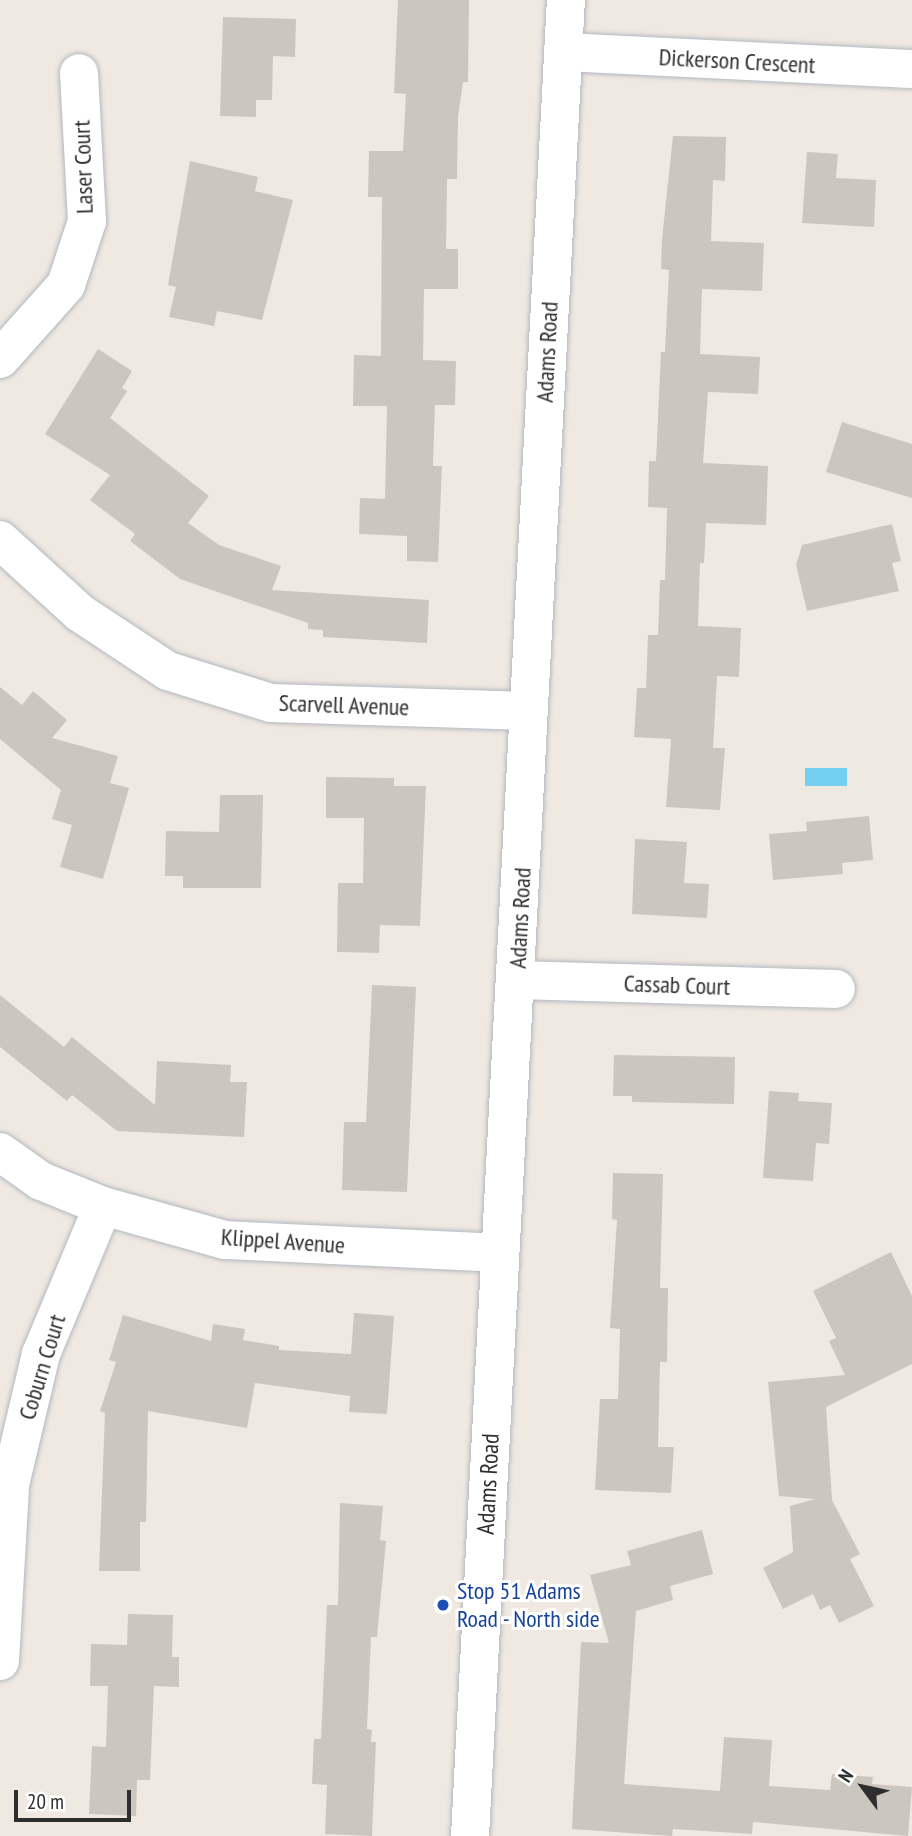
<!DOCTYPE html>
<style>
body{margin:0}
#map{position:relative;width:912px;height:1836px;overflow:hidden;background:#efe9e1;font-family:"PT Sans Narrow",sans-serif}
div>[style]{position:absolute}
.water>*{inset:0;background:#75cff0;transform-origin:0 0}
.building>*{inset:0;background:#cbc7bf}
.roads{filter:drop-shadow(0 0 2px #b4b7c1) drop-shadow(0 0 2px #b4b7c1)}
.minor>*{height:38px;margin:-19px;padding:0 19px;transform-origin:19px;border-radius:19px;background:#fff}
.dots>*{width:19px;height:19px;translate:-50% -50%;box-sizing:border-box;border:4px solid #fff;border-radius:50%}
span{translate:-50% -50%;white-space:nowrap;text-align:center;line-height:1.15;-webkit-text-stroke:6px #fff;paint-order:stroke}
.street-label{font-size:24px;color:#2e2e2e}
.transit-label{font-size:24px;color:#164399}
.left{translate:0 -50%;text-align:left}
.north{position:absolute;left:828px;top:1752px;width:70px;height:70px;-webkit-text-stroke:5px #fff;paint-order:stroke;rotate:303deg;font-size:19px;font-weight:700;line-height:28px;text-align:center;color:#2e2e2e}
.north::after{content:'';display:block;margin:auto;width:24px;height:32px;background:#2e2e2e;clip-path:polygon(50% 0,100% 100%,50% 72%,0 100%)}
.scale{position:absolute;left:14px;top:1790px;width:117px;height:32px;box-sizing:border-box;border:4px solid #2e2e2e;border-top:0;padding-left:9px;font-size:21px;line-height:24px;white-space:nowrap;color:#2e2e2e;-webkit-text-stroke:5px #fff;paint-order:stroke}
</style>
<div id="map">
<div class="water">
<div style="left:805px;top:768px;width:42px;height:18px"></div>
</div>
<div class="building">
<div style="clip-path:polygon(398px 0,469px 0,468px 82px,463px 82px,458px 117px,457px 179px,447px 179px,446px 249px,458px 249px,458px 289px,424px 289px,423px 360px,456px 361px,455px 405px,435px 405px,433px 466px,442px 466px,438px 562px,407px 561px,407px 536px,359px 534px,360px 498px,385px 499px,387px 406px,353px 406px,354px 355px,381px 356px,382px 197px,368px 197px,369px 151px,403px 151px,406px 94px,394px 93px)"></div>
<div style="clip-path:polygon(223px 17px,296px 19px,295px 57px,273px 56px,272px 100px,256px 100px,256px 117px,220px 116px)"></div>
<div style="clip-path:polygon(673px 136px,726px 137px,725px 181px,713px 180px,711px 241px,764px 243px,762px 291px,702px 289px,700px 354px,760px 357px,758px 394px,708px 392px,703px 463px,768px 466px,766px 525px,706px 523px,704px 563px,700px 563px,698px 626px,741px 628px,739px 677px,717px 676px,713px 748px,725px 748px,720px 810px,666px 807px,671px 739px,634px 737px,637px 688px,646px 688px,648px 635px,658px 635px,660px 580px,665px 580px,667px 508px,648px 507px,649px 461px,656px 461px,661px 352px,665px 352px,669px 270px,661px 269px,662px 239px)"></div>
<div style="clip-path:polygon(807px 152px,838px 154px,836px 178px,876px 180px,874px 227px,802px 223px)"></div>
<div style="clip-path:polygon(190px 161px,258px 177px,255px 191px,293px 200px,262px 320px,217px 311px,214px 326px,169px 317px,176px 287px,168px 285px)"></div>
<div style="clip-path:polygon(98px 349px,132px 371px,122px 388px,127px 391px,110px 418px,209px 496px,188px 523px,219px 545px,281px 566px,272px 590px,429px 600px,427px 643px,323px 637px,323px 630px,308px 629px,308px 623px,180px 579px,130px 541px,135px 534px,90px 500px,110px 475px,45px 434px)"></div>
<div style="clip-path:polygon(842px 422px,912px 444px,912px 498px,826px 472px)"></div>
<div style="clip-path:polygon(892px 524px,901px 561px,892px 563px,899px 591px,807px 611px,796px 565px,802px 545px)"></div>
<div style="clip-path:polygon(0 687px,22px 705px,33px 691px,67px 720px,52px 738px,118px 756px,110px 783px,129px 788px,103px 879px,60px 867px,72px 825px,52px 819px,61px 790px,0 739px)"></div>
<div style="clip-path:polygon(326px 777px,394px 778px,394px 786px,426px 786px,420px 926px,380px 925px,379px 953px,337px 952px,338px 883px,363px 883px,364px 818px,326px 818px)"></div>
<div style="clip-path:polygon(220px 795px,263px 795px,261px 888px,183px 888px,183px 876px,165px 876px,166px 831px,219px 832px)"></div>
<div style="clip-path:polygon(869px 816px,873px 860px,842px 863px,843px 874px,773px 880px,769px 834px,807px 831px,806px 822px)"></div>
<div style="clip-path:polygon(635px 839px,687px 842px,684px 883px,709px 884px,707px 918px,632px 914px)"></div>
<div style="clip-path:polygon(372px 985px,416px 987px,407px 1192px,342px 1190px,344px 1122px,366px 1122px)"></div>
<div style="clip-path:polygon(0 995px,64px 1047px,72px 1037px,155px 1105px,157px 1061px,231px 1065px,230px 1082px,247px 1082px,244px 1137px,117px 1131px,72px 1095px,67px 1101px,0 1047px)"></div>
<div style="clip-path:polygon(614px 1055px,735px 1057px,734px 1104px,632px 1102px,632px 1096px,613px 1096px)"></div>
<div style="clip-path:polygon(769px 1091px,799px 1093px,798px 1101px,832px 1103px,829px 1144px,816px 1143px,813px 1181px,763px 1178px)"></div>
<div style="clip-path:polygon(613px 1173px,663px 1174px,660px 1288px,668px 1288px,667px 1362px,660px 1362px,658px 1447px,674px 1447px,671px 1493px,595px 1490px,600px 1399px,618px 1399px,620px 1329px,610px 1328px,617px 1220px,612px 1219px)"></div>
<div style="clip-path:polygon(891px 1252px,912px 1296px,912px 1364px,826px 1407px,832px 1500px,860px 1554px,850px 1559px,874px 1606px,839px 1623px,830px 1605px,820px 1610px,813px 1594px,783px 1609px,763px 1568px,793px 1552px,790px 1506px,815px 1499px,779px 1496px,768px 1382px,845px 1375px,829px 1341px,836px 1338px,813px 1291px)"></div>
<div style="clip-path:polygon(354px 1313px,394px 1316px,387px 1414px,349px 1412px,350px 1396px,255px 1383px,247px 1428px,148px 1411px,146px 1522px,140px 1522px,140px 1571px,99px 1571px,105px 1413px,100px 1411px,116px 1362px,109px 1360px,123px 1315px,211px 1341px,213px 1324px,245px 1329px,243px 1340px,279px 1346px,279px 1350px,351px 1354px)"></div>
<div style="clip-path:polygon(340px 1503px,383px 1506px,380px 1540px,386px 1541px,377px 1637px,371px 1637px,367px 1729px,372px 1730px,371px 1742px,376px 1742px,372px 1836px,325px 1834px,327px 1785px,312px 1784px,314px 1739px,321px 1739px,327px 1605px,338px 1605px)"></div>
<div style="clip-path:polygon(702px 1530px,713px 1574px,670px 1586px,673px 1600px,636px 1611px,624px 1784px,720px 1791px,724px 1737px,772px 1740px,769px 1786px,830px 1790px,832px 1774px,873px 1777px,872px 1784px,912px 1787px,908px 1836px,753px 1822px,752px 1834px,673px 1829px,672px 1836px,572px 1829px,581px 1642px,609px 1643px,590px 1575px,631px 1565px,627px 1551px)"></div>
<div style="clip-path:polygon(128px 1614px,173px 1615px,172px 1657px,179px 1657px,179px 1687px,154px 1686px,150px 1780px,137px 1780px,136px 1816px,89px 1814px,92px 1746px,106px 1747px,108px 1686px,90px 1686px,91px 1644px,127px 1645px)"></div>
</div>
<div class="roads">
<div class="minor">
<div style="left:563px;top:52px;width:349px;rotate:2.8deg"></div>
<div style="left:0;top:359px;width:99px;rotate:-48.3deg"></div>
<div style="left:66px;top:285px;width:67px;rotate:-71.8deg"></div>
<div style="left:87px;top:221px;width:148px;rotate:-93.1deg"></div>
<div style="left:0;top:540px;width:108px;rotate:42.4deg"></div>
<div style="left:80px;top:613px;width:105px;rotate:33.4deg"></div>
<div style="left:168px;top:671px;width:108px;rotate:17.3deg"></div>
<div style="left:271px;top:703px;width:258px;rotate:1.8deg"></div>
<div style="left:517px;top:980px;width:319px;rotate:1.6deg"></div>
<div style="left:0;top:1152px;width:50px;rotate:35.3deg"></div>
<div style="left:41px;top:1181px;width:67px;rotate:22deg"></div>
<div style="left:103px;top:1206px;width:127px;rotate:15.6deg"></div>
<div style="left:225px;top:1240px;width:274px;rotate:2.7deg"></div>
<div style="left:0;top:1661px;width:176px;rotate:-86.7deg"></div>
<div style="left:10px;top:1485px;width:135px;rotate:-76.7deg"></div>
<div style="left:41px;top:1354px;width:160px;rotate:-67.3deg"></div>
<div style="left:470px;top:1836px;width:1839px;rotate:-87.01deg"></div>
</div>
</div>
<div class="dots">
<div style="left:443px;top:1605px;background:#1a4fb4"></div>
</div>
<div class="street-label">
<span style="left:737px;top:61px;rotate:3deg">Dickerson Crescent</span>
<span style="left:83px;top:167px;rotate:-92deg">Laser Court</span>
<span style="left:547px;top:352px;rotate:-87deg">Adams Road</span>
<span style="left:344px;top:705px;rotate:2deg">Scarvell Avenue</span>
<span style="left:520px;top:918px;rotate:-87deg">Adams Road</span>
<span style="left:677px;top:985px;rotate:2deg">Cassab Court</span>
<span style="left:283px;top:1241px;rotate:4deg">Klippel Avenue</span>
<span style="left:42px;top:1367px;rotate:-73deg">Coburn Court</span>
<span style="left:488px;top:1484px;rotate:-87deg">Adams Road</span>
</div>
<div class="transit-label">
<span class="left" style="left:457px;top:1605px">Stop 51 Adams<br>Road - North side</span>
</div>
<div class="north">N</div>
<div class="scale">20 m</div>
</div>
